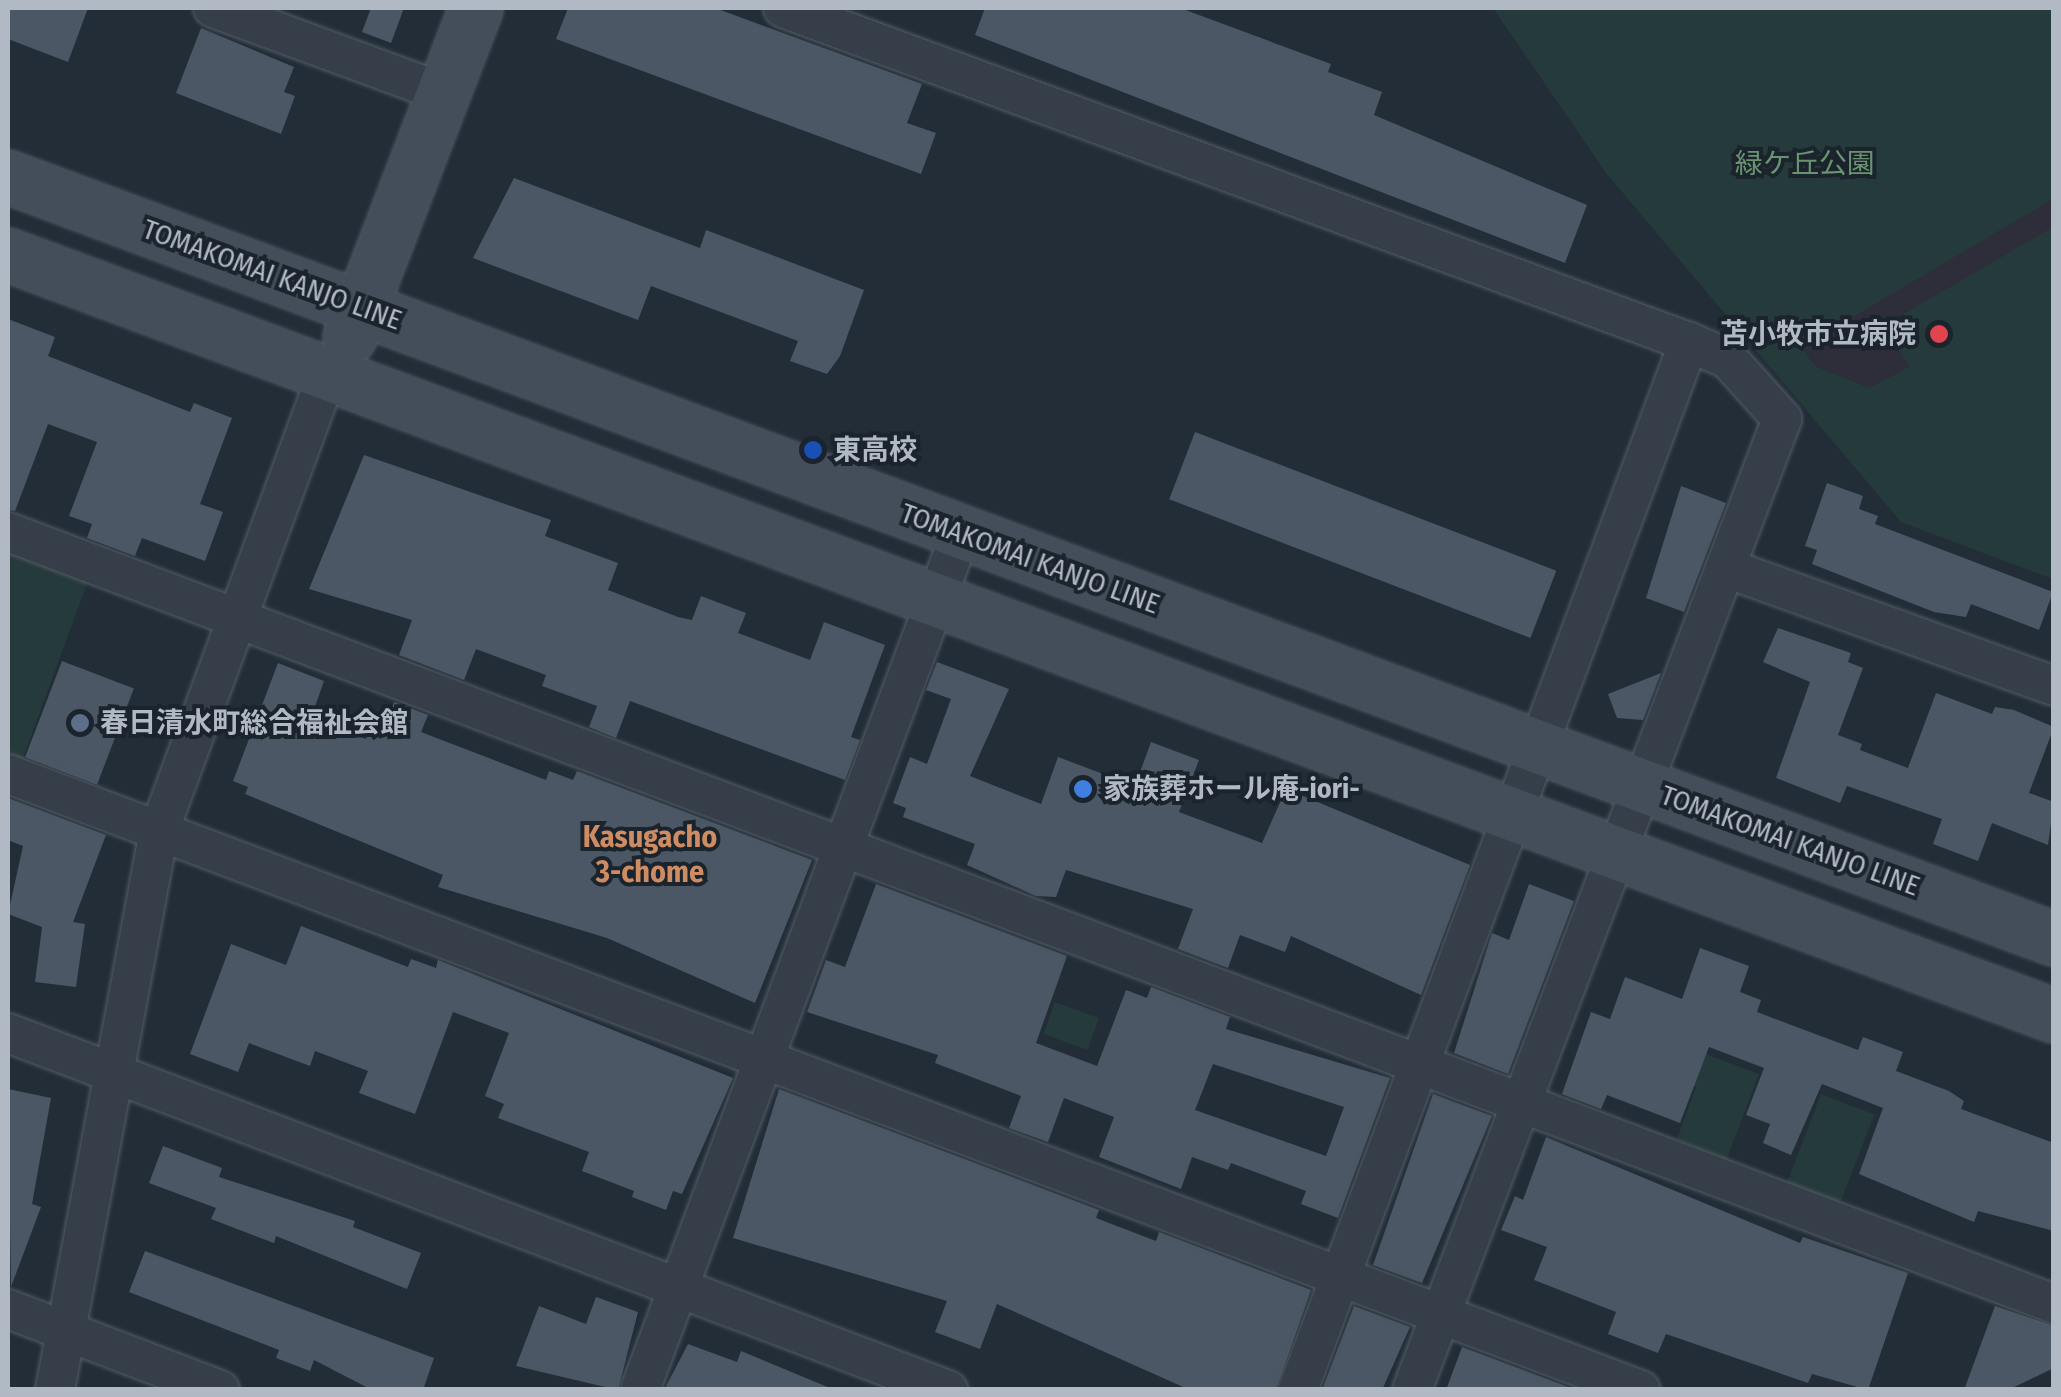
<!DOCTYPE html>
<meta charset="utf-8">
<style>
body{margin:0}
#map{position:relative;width:2061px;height:1397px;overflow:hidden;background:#222d38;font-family:"Fira Sans Condensed","Noto Sans JP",sans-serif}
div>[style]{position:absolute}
.medical>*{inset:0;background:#2e2d3a}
.green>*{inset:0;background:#253a3a;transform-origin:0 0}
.building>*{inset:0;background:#4b5764;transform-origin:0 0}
.roads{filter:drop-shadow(0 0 2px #545c66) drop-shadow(0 0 2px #545c66)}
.street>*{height:38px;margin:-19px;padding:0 19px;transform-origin:19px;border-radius:19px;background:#363f49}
.secondary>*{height:52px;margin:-26px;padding:0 26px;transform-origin:26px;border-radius:26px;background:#444e5b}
.dots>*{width:28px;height:28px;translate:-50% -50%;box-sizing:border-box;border:5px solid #1b242d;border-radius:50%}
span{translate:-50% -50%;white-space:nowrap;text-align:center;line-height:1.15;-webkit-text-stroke:8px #1b242d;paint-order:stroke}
.park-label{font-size:28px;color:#699471}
.street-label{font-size:28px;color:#b1b9c5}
.poi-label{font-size:28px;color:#b1b9c5;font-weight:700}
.right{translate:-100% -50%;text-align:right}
.left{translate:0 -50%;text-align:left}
.neighbourhood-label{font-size:30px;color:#ce8c63;font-weight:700}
.frame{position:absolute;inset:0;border:10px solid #b1b9c5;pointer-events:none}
</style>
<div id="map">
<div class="medical">
<div style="clip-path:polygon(2053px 199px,2053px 461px,1815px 366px,1802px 346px)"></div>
</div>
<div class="green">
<div style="clip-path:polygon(1493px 8px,2053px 8px,2053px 199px,1802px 347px,1815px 366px,1870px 388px,1910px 366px,1881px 327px,2053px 227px,2053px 579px,1901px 522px,1606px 173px)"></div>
<div style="clip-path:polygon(8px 551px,88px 581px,22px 761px,8px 756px)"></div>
<div style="left:1055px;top:1002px;width:47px;height:34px;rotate:20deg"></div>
<div style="clip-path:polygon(1647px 1032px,1759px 1074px,1727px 1159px,1677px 1139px,1696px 1087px,1635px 1064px)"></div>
<div style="left:1821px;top:1094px;width:57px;height:95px;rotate:21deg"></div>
</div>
<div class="building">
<div style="clip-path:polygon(8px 8px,88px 8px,68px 62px,8px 39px)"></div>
<div style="clip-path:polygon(371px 8px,404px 8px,391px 43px,362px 32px)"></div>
<div style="clip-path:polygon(568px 8px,715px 8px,922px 84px,907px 123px,936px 133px,921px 174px,556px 39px)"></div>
<div style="clip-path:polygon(985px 8px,1180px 8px,1331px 64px,1328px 72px,1382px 92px,1374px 115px,1587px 205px,1565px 263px,975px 35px)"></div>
<div style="clip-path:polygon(201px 28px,294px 67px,284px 92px,295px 96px,281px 134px,176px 93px)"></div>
<div style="clip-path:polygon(514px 178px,700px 248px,706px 230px,864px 290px,840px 356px,827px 374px,790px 361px,798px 341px,651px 286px,638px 320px,473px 258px)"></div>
<div style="clip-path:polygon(8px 319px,55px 337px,48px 356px,190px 412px,194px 403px,232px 418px,200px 504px,223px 512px,205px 561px,142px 538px,135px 556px,87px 538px,92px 524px,69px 516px,97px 442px,48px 424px,15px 511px,8px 510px)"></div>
<div style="left:1195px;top:432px;width:387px;height:72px;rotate:21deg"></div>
<div style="clip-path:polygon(364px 455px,551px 520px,545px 536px,618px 563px,608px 590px,678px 617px,692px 620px,701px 596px,746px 613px,738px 633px,810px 660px,824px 622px,885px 645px,851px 737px,860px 740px,845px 780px,630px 701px,616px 738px,589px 727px,597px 706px,542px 686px,546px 675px,476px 649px,464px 680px,399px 655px,412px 620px,309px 589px)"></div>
<div style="clip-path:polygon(1827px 483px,1863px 496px,1859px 509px,1878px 516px,1875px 524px,2053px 592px,2039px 630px,1971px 604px,1966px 617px,1934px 612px,1812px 564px,1817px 550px,1805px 546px)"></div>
<div style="clip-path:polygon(1681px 486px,1726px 503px,1684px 612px,1646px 598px)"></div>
<div style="clip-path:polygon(1778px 628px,1851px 653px,1848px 662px,1863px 668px,1838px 735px,1862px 744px,1860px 750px,1908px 768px,1936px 693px,1992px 714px,1995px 707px,2014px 710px,2054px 727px,2029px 793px,2054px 802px,2048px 845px,1992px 823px,1978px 861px,1933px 844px,1942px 819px,1847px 786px,1840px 803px,1776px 778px,1810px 682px,1763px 662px)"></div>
<div style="left:62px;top:661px;width:77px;height:103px;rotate:21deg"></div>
<div style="clip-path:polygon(937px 662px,1009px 689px,970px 776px,1041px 804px,1058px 757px,1135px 786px,1151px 742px,1199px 760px,1179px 812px,1262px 843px,1286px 789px,1470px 865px,1421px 995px,1291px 936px,1285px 952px,1240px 935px,1228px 968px,1178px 949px,1193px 909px,1066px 870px,1056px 897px,1036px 896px,967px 865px,975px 844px,903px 817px,906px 808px,893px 803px,910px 757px,927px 764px,951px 699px,926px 690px)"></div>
<div style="clip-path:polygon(278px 663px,324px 681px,311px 718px,366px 739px,376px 713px,388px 718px,394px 702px,428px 715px,421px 732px,546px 780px,549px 771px,573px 780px,577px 771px,812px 860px,755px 1003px,607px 938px,438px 887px,443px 875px,245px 794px,248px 787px,233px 781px)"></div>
<div style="clip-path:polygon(1661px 673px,1643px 720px,1617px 718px,1608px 694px)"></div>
<div style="clip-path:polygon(8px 798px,106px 835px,73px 922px,85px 924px,76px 987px,35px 982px,42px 927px,8px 914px,23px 846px,8px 840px)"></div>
<div style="clip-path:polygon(evenodd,876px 884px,1067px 956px,1036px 1043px,1097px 1066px,1126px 990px,1147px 998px,1151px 987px,1230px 1017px,1226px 1029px,1390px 1078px,1338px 1218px,1301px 1204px,1306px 1191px,1231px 1163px,1228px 1170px,1192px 1157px,1181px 1189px,1099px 1157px,1114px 1117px,1064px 1098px,1048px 1142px,1009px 1128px,1021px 1096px,935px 1063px,938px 1055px,807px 1012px,826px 960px,845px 967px,876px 884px,1213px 1064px,1344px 1107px,1326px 1156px,1195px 1110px,1213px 1064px)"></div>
<div style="clip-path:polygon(1529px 884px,1574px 901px,1508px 1074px,1454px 1053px,1492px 933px,1509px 940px)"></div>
<div style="clip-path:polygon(301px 926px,408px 967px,411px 959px,436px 968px,438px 960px,733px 1078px,682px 1194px,673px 1191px,666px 1210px,632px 1197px,634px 1191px,582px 1171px,589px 1152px,498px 1118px,504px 1104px,485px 1096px,509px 1033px,453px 1012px,415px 1114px,359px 1093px,368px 1071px,315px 1051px,310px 1066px,249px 1043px,238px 1072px,190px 1054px,231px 944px,286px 965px)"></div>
<div style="clip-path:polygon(1700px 948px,1749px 966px,1740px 992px,1761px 1000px,1757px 1012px,1858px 1050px,1863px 1037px,1903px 1052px,1896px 1071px,1949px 1091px,1964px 1101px,1961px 1109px,2054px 1143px,2054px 1231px,1978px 1211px,1974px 1222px,1859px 1174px,1883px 1108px,1822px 1084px,1791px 1155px,1763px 1143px,1770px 1124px,1746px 1115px,1764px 1068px,1709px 1047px,1680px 1123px,1607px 1095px,1601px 1109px,1562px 1094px,1591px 1012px,1610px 1019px,1625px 977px,1682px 999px)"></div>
<div style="clip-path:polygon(8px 1089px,51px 1098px,32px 1204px,41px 1207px,11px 1287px)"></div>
<div style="clip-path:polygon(779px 1089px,1099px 1210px,1096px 1218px,1156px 1241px,1159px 1232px,1311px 1290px,1276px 1390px,1190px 1390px,997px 1304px,980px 1349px,935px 1332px,947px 1301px,733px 1238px)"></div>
<div style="clip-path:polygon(1433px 1094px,1492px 1116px,1422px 1283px,1373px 1265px)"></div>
<div style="clip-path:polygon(1546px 1137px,1800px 1243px,1803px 1237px,1908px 1273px,1868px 1390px,1812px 1374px,1808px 1383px,1666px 1334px,1658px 1353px,1608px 1334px,1616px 1312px,1534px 1280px,1547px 1247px,1501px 1230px,1515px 1196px,1523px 1200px)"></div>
<div style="clip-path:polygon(163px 1146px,222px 1168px,219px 1177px,355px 1221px,353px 1227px,421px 1253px,407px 1289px,276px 1236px,274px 1243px,211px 1219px,216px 1208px,149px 1183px)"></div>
<div style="clip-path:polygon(145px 1251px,434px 1358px,423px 1390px,372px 1390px,314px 1360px,310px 1371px,276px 1358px,279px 1350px,129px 1292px)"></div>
<div style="clip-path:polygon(596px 1297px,638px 1312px,618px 1390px,516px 1366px,539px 1306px,586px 1324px)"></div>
<div style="clip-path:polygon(1354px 1306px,1410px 1327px,1382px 1390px,1322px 1390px)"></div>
<div style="clip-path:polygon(1995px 1306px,2054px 1326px,2054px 1368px,2008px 1390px,1964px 1390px)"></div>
<div style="clip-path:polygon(688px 1344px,737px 1362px,741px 1351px,835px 1390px,664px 1390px)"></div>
<div style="clip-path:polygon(1462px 1347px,1571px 1388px,1570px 1390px,1446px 1390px)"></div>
</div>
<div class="roads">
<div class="street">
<div style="left:213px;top:8px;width:246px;rotate:20.2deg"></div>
<div style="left:783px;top:8px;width:966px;rotate:20.24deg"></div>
<div style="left:1689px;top:342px;width:43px;rotate:23.6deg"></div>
<div style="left:1728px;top:359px;width:81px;rotate:48deg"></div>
<div style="left:1782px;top:419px;width:1039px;rotate:110.86deg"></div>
<div style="left:8px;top:532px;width:2187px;rotate:20.67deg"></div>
<div style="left:1729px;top:569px;width:345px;rotate:19.8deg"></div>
<div style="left:8px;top:774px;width:1745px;rotate:20.67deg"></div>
<div style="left:8px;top:1033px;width:1006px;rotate:20.8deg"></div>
<div style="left:8px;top:1309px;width:227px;rotate:20.9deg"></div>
<div style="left:55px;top:1390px;width:569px;rotate:-79.46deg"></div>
<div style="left:159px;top:831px;width:487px;rotate:-69.8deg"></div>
<div style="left:640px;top:1390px;width:915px;rotate:-69.47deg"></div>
<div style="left:1298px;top:1390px;width:1119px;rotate:-69.54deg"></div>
</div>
<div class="secondary">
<div style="left:8px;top:177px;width:2183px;rotate:20.43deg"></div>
<div style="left:8px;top:255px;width:2183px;rotate:20.4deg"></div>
<div style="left:350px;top:337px;width:352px;rotate:-69deg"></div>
</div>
</div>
<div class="dots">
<div style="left:1939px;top:334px;background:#e0444e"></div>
<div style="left:813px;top:450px;background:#1a4fb4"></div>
<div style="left:80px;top:723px;background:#5c6f8a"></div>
<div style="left:1083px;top:789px;background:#3f7fe0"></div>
</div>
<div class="park-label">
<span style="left:1805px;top:164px">緑ケ丘公園</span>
</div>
<div class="street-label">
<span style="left:272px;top:275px;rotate:20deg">TOMAKOMAI KANJO LINE</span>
<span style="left:1030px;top:559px;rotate:20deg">TOMAKOMAI KANJO LINE</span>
<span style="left:1790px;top:841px;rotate:20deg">TOMAKOMAI KANJO LINE</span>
</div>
<div class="poi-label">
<span class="right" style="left:1916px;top:334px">苫小牧市立病院</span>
<span class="left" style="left:833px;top:450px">東高校</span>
<span class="left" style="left:100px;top:723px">春日清水町総合福祉会館</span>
<span class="left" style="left:1103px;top:789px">家族葬ホール庵-iori-</span>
</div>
<div class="neighbourhood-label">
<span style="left:650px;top:854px">Kasugacho<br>3-chome</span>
</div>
<div class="frame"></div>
</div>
